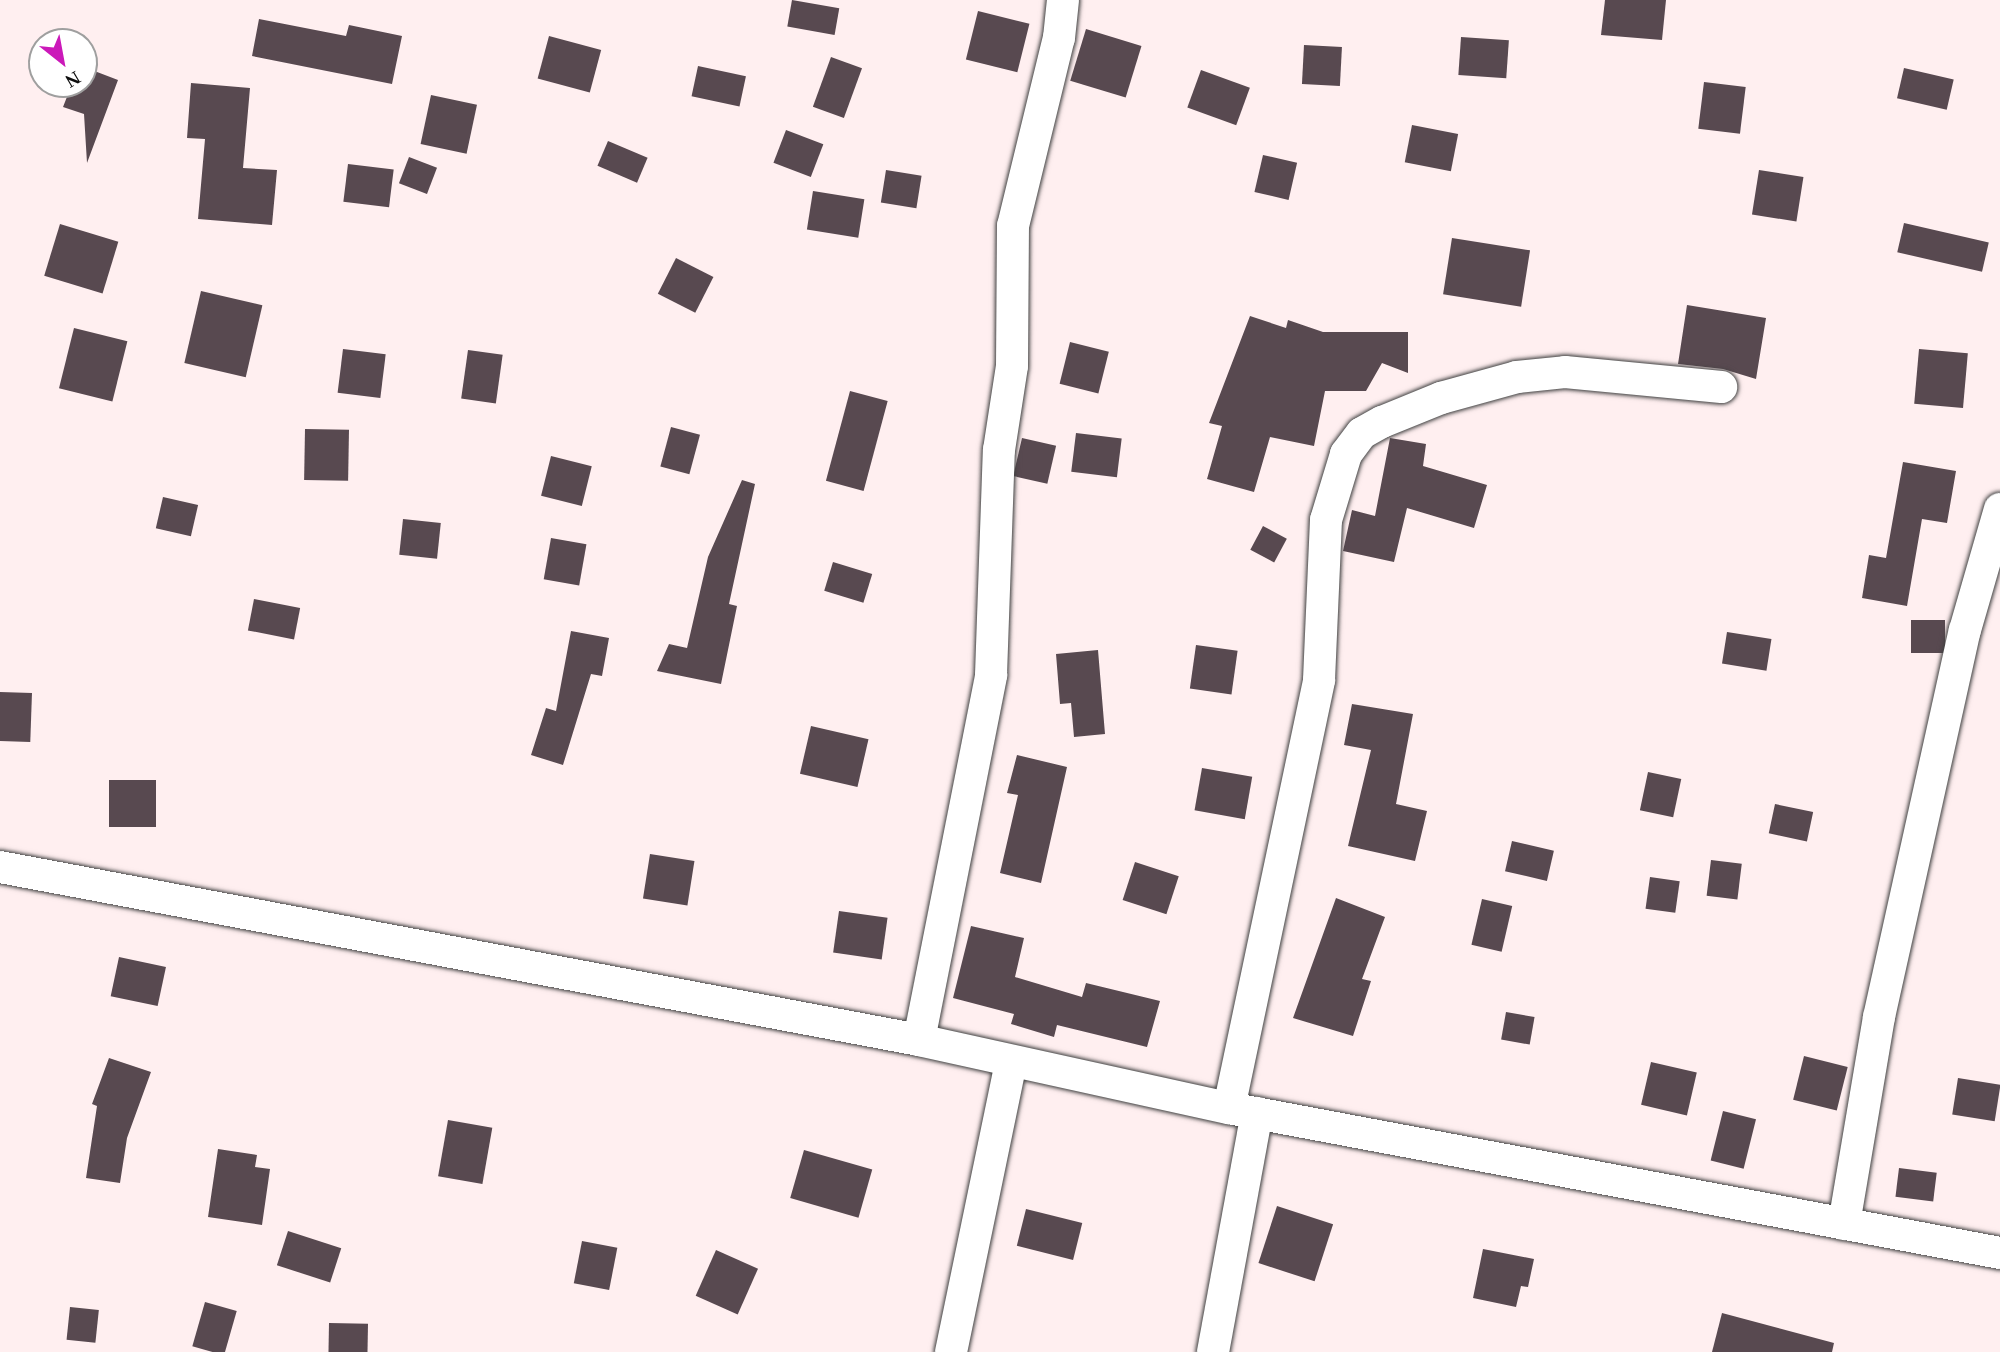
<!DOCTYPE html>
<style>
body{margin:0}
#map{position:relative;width:2000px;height:1352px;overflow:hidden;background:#ffeff0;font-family:"Times New Roman",serif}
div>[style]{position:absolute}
.building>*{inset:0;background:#584950;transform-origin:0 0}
.roads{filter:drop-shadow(0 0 2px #414141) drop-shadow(0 0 2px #414141)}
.minor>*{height:32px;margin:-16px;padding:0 16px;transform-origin:16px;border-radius:16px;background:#fff}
span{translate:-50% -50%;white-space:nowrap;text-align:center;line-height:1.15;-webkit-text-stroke:7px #fff;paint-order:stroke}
.north{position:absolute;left:28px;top:28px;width:70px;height:70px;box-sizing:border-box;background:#fff;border:2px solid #9f9f9f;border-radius:50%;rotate:149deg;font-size:19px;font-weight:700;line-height:28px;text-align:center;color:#0e0e0e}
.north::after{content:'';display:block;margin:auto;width:24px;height:32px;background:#cb19b9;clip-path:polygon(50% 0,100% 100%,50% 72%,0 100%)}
</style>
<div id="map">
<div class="building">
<div style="left:792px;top:0;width:48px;height:27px;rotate:10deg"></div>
<div style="clip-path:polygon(1605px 0,1666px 0,1662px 40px,1601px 35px)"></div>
<div style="left:978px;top:11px;width:53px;height:50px;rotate:14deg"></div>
<div style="clip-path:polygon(259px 19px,346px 36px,349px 25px,402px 36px,392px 84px,252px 56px)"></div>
<div style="left:1086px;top:29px;width:58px;height:54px;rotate:17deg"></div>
<div style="left:549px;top:36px;width:54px;height:44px;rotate:15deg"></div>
<div style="left:1461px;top:37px;width:48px;height:38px;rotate:4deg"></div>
<div style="left:1304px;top:45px;width:38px;height:39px;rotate:3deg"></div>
<div style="left:831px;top:57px;width:33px;height:53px;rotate:20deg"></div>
<div style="left:698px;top:66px;width:49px;height:31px;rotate:12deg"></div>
<div style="clip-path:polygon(84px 67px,118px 80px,87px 163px,84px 114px,63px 107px,72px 84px,84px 84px)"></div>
<div style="left:1904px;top:68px;width:51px;height:31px;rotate:13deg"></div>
<div style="left:1201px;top:70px;width:52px;height:40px;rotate:20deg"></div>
<div style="left:1704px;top:82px;width:42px;height:47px;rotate:7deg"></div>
<div style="clip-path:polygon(191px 83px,250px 88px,243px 168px,277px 170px,272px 225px,198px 219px,205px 139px,187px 138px)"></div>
<div style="left:431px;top:95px;width:47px;height:50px;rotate:12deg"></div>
<div style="left:1412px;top:125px;width:47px;height:38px;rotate:11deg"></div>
<div style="left:786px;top:130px;width:40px;height:35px;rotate:21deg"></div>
<div style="left:608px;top:141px;width:43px;height:27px;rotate:23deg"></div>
<div style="left:1263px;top:155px;width:35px;height:38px;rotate:13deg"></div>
<div style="left:409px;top:157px;width:30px;height:28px;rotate:21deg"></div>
<div style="left:348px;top:164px;width:46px;height:38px;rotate:7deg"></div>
<div style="left:886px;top:170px;width:36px;height:33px;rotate:9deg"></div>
<div style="left:1759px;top:170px;width:45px;height:45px;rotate:9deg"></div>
<div style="left:813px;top:191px;width:52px;height:39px;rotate:9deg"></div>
<div style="left:1904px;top:223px;width:87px;height:30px;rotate:13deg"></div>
<div style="left:60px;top:224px;width:61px;height:54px;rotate:17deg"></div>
<div style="left:1452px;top:238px;width:79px;height:57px;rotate:9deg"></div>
<div style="left:676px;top:258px;width:42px;height:40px;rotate:27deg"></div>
<div style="left:201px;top:291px;width:63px;height:74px;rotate:13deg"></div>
<div style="clip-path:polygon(1687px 305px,1766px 318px,1756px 379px,1723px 369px,1678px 364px)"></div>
<div style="clip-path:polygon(1250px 316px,1286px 328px,1288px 320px,1323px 332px,1408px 332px,1408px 373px,1382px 363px,1366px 391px,1325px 391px,1314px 446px,1270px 437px,1254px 492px,1207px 479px,1222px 426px,1209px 423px)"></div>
<div style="left:74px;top:328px;width:55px;height:62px;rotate:14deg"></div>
<div style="left:1070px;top:342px;width:40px;height:43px;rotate:14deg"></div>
<div style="left:343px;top:349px;width:43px;height:44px;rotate:7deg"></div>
<div style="left:1919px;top:349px;width:49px;height:55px;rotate:5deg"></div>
<div style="left:468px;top:350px;width:35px;height:49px;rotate:8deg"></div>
<div style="left:850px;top:391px;width:39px;height:93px;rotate:15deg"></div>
<div style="left:671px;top:427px;width:30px;height:41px;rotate:15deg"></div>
<div style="left:305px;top:429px;width:44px;height:51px;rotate:1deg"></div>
<div style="left:1076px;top:433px;width:46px;height:39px;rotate:7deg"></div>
<div style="left:1022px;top:438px;width:35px;height:39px;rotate:13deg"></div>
<div style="clip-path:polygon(1390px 438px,1426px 444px,1423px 466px,1487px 485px,1474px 528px,1407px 508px,1394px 562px,1343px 551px,1352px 510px,1375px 516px)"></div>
<div style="left:551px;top:456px;width:42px;height:41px;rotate:14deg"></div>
<div style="clip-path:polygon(1903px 462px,1956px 471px,1947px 523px,1922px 519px,1907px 606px,1862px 598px,1869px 555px,1886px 558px)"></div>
<div style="clip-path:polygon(742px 480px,755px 484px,729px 604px,737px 606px,721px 684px,657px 671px,669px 644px,687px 648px,708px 557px)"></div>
<div style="left:163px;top:497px;width:36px;height:32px;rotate:13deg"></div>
<div style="left:403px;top:519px;width:38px;height:36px;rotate:6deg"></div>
<div style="left:1263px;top:526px;width:27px;height:27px;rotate:28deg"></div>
<div style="left:551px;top:538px;width:36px;height:42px;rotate:10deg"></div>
<div style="left:833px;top:562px;width:41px;height:30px;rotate:17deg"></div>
<div style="left:254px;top:599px;width:47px;height:32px;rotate:11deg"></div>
<div style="left:1911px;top:620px;width:34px;height:33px"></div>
<div style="clip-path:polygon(571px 631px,609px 638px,602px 676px,591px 674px,563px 765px,531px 755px,546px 708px,556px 711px)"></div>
<div style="left:1727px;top:632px;width:45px;height:32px;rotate:9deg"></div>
<div style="left:1196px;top:645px;width:42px;height:44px;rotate:8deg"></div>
<div style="clip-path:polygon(1098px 650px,1105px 734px,1074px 737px,1071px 703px,1060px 704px,1056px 654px)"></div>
<div style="left:0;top:692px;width:32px;height:49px;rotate:2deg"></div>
<div style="clip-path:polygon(1352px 704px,1413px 714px,1396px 804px,1427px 811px,1415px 861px,1348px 846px,1371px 750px,1344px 745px)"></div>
<div style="left:811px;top:726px;width:59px;height:49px;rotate:13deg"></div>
<div style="clip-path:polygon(1017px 755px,1067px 767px,1041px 883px,1000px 873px,1018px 795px,1007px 793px)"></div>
<div style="left:1202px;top:768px;width:51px;height:43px;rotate:10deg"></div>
<div style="left:1648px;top:772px;width:34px;height:39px;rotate:12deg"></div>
<div style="left:156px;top:780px;width:47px;height:47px;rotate:90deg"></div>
<div style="left:1775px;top:804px;width:39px;height:30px;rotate:12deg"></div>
<div style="left:1512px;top:841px;width:43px;height:31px;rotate:13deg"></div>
<div style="left:650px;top:854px;width:45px;height:45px;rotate:9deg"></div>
<div style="left:1711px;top:860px;width:31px;height:36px;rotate:7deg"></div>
<div style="left:1135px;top:862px;width:46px;height:40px;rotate:18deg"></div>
<div style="left:1650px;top:877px;width:30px;height:32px;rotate:8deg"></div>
<div style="clip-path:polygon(1336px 898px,1385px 917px,1362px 979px,1371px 981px,1353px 1036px,1293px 1018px)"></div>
<div style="left:1482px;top:899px;width:31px;height:47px;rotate:13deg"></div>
<div style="left:839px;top:911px;width:49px;height:42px;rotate:8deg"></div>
<div style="clip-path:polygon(971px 926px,1024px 938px,1015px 977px,1082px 997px,1086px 983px,1160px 1001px,1147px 1047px,1057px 1025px,1054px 1037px,1011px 1024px,1014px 1014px,953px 998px)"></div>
<div style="left:119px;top:957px;width:48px;height:40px;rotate:12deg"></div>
<div style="left:1506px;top:1012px;width:29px;height:28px;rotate:10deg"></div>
<div style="left:1804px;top:1056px;width:45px;height:45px;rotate:14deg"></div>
<div style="clip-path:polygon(109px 1058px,151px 1072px,127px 1138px,120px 1183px,86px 1178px,97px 1106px,92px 1104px)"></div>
<div style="left:1651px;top:1062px;width:47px;height:44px;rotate:13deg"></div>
<div style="left:1958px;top:1078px;width:43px;height:37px;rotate:9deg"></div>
<div style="left:1723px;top:1111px;width:34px;height:51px;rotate:14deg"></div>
<div style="left:448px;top:1120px;width:45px;height:57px;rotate:10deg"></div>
<div style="clip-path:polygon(218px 1149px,257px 1155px,255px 1167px,270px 1169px,262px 1225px,208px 1217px)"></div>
<div style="left:804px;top:1150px;width:71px;height:50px;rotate:16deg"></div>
<div style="left:1899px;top:1168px;width:38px;height:29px;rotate:7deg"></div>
<div style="left:1277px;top:1206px;width:59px;height:60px;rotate:18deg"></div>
<div style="left:1026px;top:1209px;width:58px;height:38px;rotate:14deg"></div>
<div style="left:288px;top:1231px;width:56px;height:36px;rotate:18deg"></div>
<div style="left:582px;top:1241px;width:36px;height:43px;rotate:11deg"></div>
<div style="clip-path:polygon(1483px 1249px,1534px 1259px,1528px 1287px,1521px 1286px,1516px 1307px,1473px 1298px)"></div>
<div style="left:716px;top:1250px;width:46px;height:50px;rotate:24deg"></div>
<div style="left:205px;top:1302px;width:33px;height:46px;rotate:16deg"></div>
<div style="left:70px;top:1307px;width:29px;height:33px;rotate:6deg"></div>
<div style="clip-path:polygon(1722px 1313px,1834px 1343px,1832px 1352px,1712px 1352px)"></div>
<div style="left:329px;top:1323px;width:39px;height:29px;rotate:1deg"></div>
</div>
<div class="roads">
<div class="minor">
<div style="left:0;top:867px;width:935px;rotate:10.66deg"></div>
<div style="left:919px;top:1040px;width:317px;rotate:12.4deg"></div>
<div style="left:1229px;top:1108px;width:785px;rotate:10.65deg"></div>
<div style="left:919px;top:1040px;width:372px;rotate:-78.8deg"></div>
<div style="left:991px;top:675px;width:225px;rotate:-88deg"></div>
<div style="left:999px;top:450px;width:85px;rotate:-81.2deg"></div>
<div style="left:1012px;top:366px;width:140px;rotate:-89.6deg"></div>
<div style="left:1013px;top:226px;width:194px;rotate:-76.3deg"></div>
<div style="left:1059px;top:38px;width:38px;rotate:-84deg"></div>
<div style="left:1229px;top:1108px;width:437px;rotate:-78.1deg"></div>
<div style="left:1319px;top:680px;width:160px;rotate:-87.5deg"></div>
<div style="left:1326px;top:520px;width:69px;rotate:-73.1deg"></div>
<div style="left:1346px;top:454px;width:26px;rotate:-53deg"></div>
<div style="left:1362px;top:433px;width:23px;rotate:-29deg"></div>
<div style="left:1382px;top:422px;width:64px;rotate:-22.1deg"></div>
<div style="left:1441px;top:398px;width:79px;rotate:-15.4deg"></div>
<div style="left:1517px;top:377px;width:48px;rotate:-5.9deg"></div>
<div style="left:1565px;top:372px;width:157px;rotate:5.5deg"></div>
<div style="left:1844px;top:1224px;width:210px;rotate:-80.4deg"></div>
<div style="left:1879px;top:1017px;width:396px;rotate:-77.5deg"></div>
<div style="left:1965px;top:630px;width:126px;rotate:-73.9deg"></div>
<div style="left:951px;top:1352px;width:296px;rotate:-78.3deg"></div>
<div style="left:1213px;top:1352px;width:243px;rotate:-79.6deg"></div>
</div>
</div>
<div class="north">N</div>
</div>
